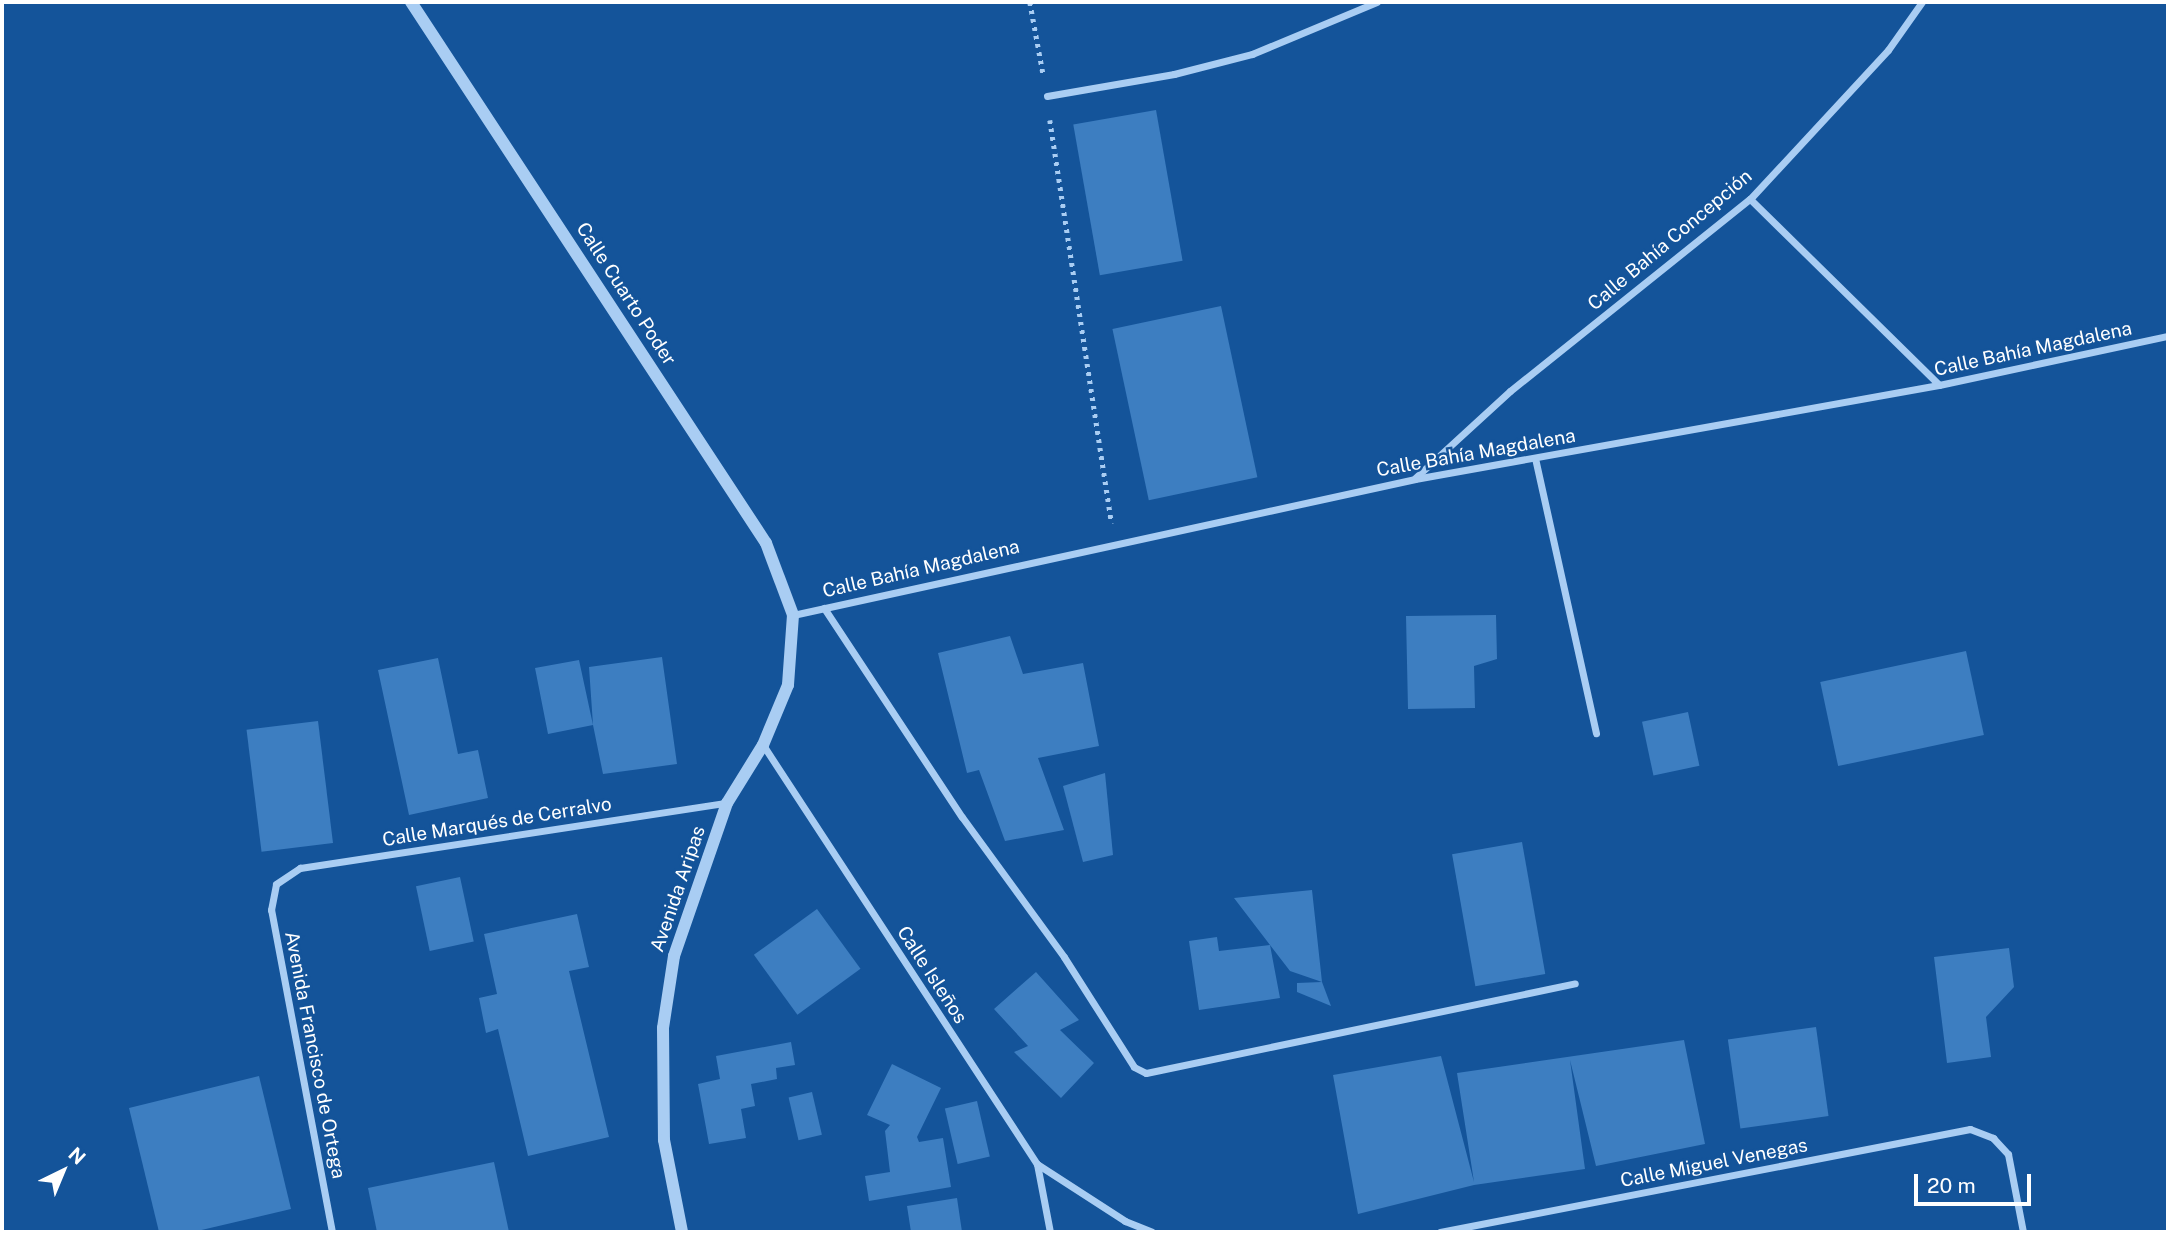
<!DOCTYPE html>
<meta charset="utf-8">
<style>
body{margin:0}
#map{position:relative;width:2170px;height:1234px;overflow:hidden;background:#14549a;font-family:"Public Sans",sans-serif}
div>[style]{position:absolute}
.building>*{inset:0;background:#3d7ec1;transform-origin:0 0}
.path>*{height:4.5px;margin-top:-2.25px;transform-origin:0;background:repeating-linear-gradient(90deg,#a9cdf3 0 3.5px,transparent 0 8.5px)}
.minor>*{height:7px;margin:-3.5px;padding:0 3.5px;transform-origin:3.5px;border-radius:3.5px;background:#a9cdf3}
.tertiary>*{height:12px;margin:-6px;padding:0 6px;transform-origin:6px;border-radius:6px;background:#a9cdf3}
span{translate:-50% -50%;white-space:nowrap;text-align:center;line-height:1.15;-webkit-text-stroke:5px #14549a;paint-order:stroke}
.street-label{font-size:19px;color:#fff}
.frame{position:absolute;inset:0;border:4px solid #fff;pointer-events:none}
.north{position:absolute;left:28px;top:1136px;width:70px;height:70px;-webkit-text-stroke:5px #14549a;paint-order:stroke;rotate:43deg;font-size:19px;font-weight:700;line-height:28px;text-align:center;color:#fff}
.north::after{content:'';display:block;margin:auto;width:24px;height:32px;background:#fff;clip-path:polygon(50% 0,100% 100%,50% 72%,0 100%)}
.scale{position:absolute;left:1914px;top:1174px;width:117px;height:32px;box-sizing:border-box;border:4px solid #fff;border-top:0;padding-left:9px;font-size:21px;line-height:24px;white-space:nowrap;color:#fff;-webkit-text-stroke:5px #14549a;paint-order:stroke}
</style>
<div id="map">
<div class="building">
<div style="left:1156px;top:110px;width:153px;height:84px;rotate:80deg"></div>
<div style="left:1221px;top:306px;width:175px;height:111px;rotate:78deg"></div>
<div style="clip-path:polygon(1496px 615px,1497px 659px,1474px 666px,1475px 708px,1408px 709px,1406px 616px)"></div>
<div style="clip-path:polygon(1010px 636px,1023px 674px,1083px 663px,1099px 746px,1038px 758px,1064px 830px,1005px 841px,979px 770px,967px 773px,938px 653px)"></div>
<div style="left:1966px;top:651px;width:86px;height:149px;rotate:78deg"></div>
<div style="clip-path:polygon(662px 657px,677px 764px,603px 774px,593px 725px,548px 734px,535px 668px,579px 660px,593px 725px,589px 667px)"></div>
<div style="clip-path:polygon(438px 658px,458px 754px,478px 750px,488px 798px,409px 815px,378px 670px)"></div>
<div style="left:1688px;top:712px;width:55px;height:47px;rotate:78deg"></div>
<div style="left:318px;top:721px;width:123px;height:72px;rotate:83deg"></div>
<div style="clip-path:polygon(1105px 773px,1113px 855px,1083px 862px,1063px 786px)"></div>
<div style="left:1522px;top:842px;width:134px;height:71px;rotate:80deg"></div>
<div style="left:460px;top:877px;width:66px;height:45px;rotate:78deg"></div>
<div style="clip-path:polygon(1312px 890px,1322px 982px,1290px 971px,1270px 945px,1280px 998px,1199px 1010px,1189px 941px,1217px 937px,1219px 951px,1270px 945px,1234px 898px)"></div>
<div style="left:817px;top:909px;width:74px;height:78px;rotate:54deg"></div>
<div style="clip-path:polygon(577px 914px,589px 967px,569px 971px,609px 1137px,528px 1156px,498px 1029px,486px 1033px,479px 998px,497px 994px,484px 934px)"></div>
<div style="clip-path:polygon(2009px 948px,2014px 987px,1986px 1017px,1991px 1057px,1947px 1063px,1934px 957px)"></div>
<div style="clip-path:polygon(1036px 972px,1079px 1020px,1060px 1030px,1094px 1063px,1061px 1098px,1014px 1052px,1028px 1046px,994px 1009px)"></div>
<div style="clip-path:polygon(1322px 982px,1331px 1006px,1297px 992px,1297px 983px)"></div>
<div style="left:1816px;top:1027px;width:90px;height:89px;rotate:82deg"></div>
<div style="clip-path:polygon(1684px 1040px,1705px 1144px,1596px 1166px,1570px 1060px,1585px 1169px,1474px 1185px,1358px 1214px,1333px 1075px,1441px 1056px,1474px 1182px,1457px 1073px)"></div>
<div style="clip-path:polygon(791px 1042px,795px 1065px,776px 1068px,777px 1079px,751px 1084px,755px 1106px,741px 1109px,746px 1138px,709px 1144px,698px 1084px,720px 1079px,716px 1056px)"></div>
<div style="clip-path:polygon(892px 1064px,941px 1088px,917px 1137px,919px 1142px,943px 1138px,951px 1187px,869px 1201px,865px 1176px,890px 1172px,885px 1131px,890px 1125px,867px 1115px)"></div>
<div style="clip-path:polygon(259px 1076px,291px 1209px,193px 1232px,159px 1232px,129px 1108px)"></div>
<div style="left:812px;top:1092px;width:44px;height:24px;rotate:77deg"></div>
<div style="left:977px;top:1101px;width:57px;height:33px;rotate:77deg"></div>
<div style="clip-path:polygon(494px 1162px,509px 1232px,377px 1232px,368px 1188px)"></div>
<div style="clip-path:polygon(957px 1198px,962px 1232px,911px 1232px,907px 1206px)"></div>
</div>
<div class="path">
<div style="left:1030px;top:2px;width:72px;rotate:79.6deg"></div>
<div style="left:1050px;top:120px;width:408px;rotate:81.3deg"></div>
</div>
<div class="minor">
<div style="left:1047px;top:96px;width:129px;rotate:-9.8deg"></div>
<div style="left:1174px;top:74px;width:81px;rotate:-14.4deg"></div>
<div style="left:1252px;top:54px;width:135px;rotate:-22.6deg"></div>
<div style="left:1750px;top:199px;width:265px;rotate:44.5deg"></div>
<div style="left:1535px;top:458px;width:282px;rotate:77.5deg"></div>
<div style="left:1415px;top:478px;width:129px;rotate:-42.5deg"></div>
<div style="left:1510px;top:391px;width:307px;rotate:-38.7deg"></div>
<div style="left:1750px;top:199px;width:203px;rotate:-47.2deg"></div>
<div style="left:1888px;top:50px;width:59px;rotate:-54.7deg"></div>
<div style="left:824px;top:608px;width:250px;rotate:56.6deg"></div>
<div style="left:962px;top:817px;width:173px;rotate:53.9deg"></div>
<div style="left:1064px;top:957px;width:130px;rotate:57.5deg"></div>
<div style="left:1134px;top:1067px;width:13px;rotate:27deg"></div>
<div style="left:1146px;top:1073px;width:438px;rotate:-11.8deg"></div>
<div style="left:793px;top:615px;width:637px;rotate:-12.33deg"></div>
<div style="left:1415px;top:479px;width:532px;rotate:-10.17deg"></div>
<div style="left:1939px;top:385px;width:234px;rotate:-12.1deg"></div>
<div style="left:763px;top:745px;width:501px;rotate:56.82deg"></div>
<div style="left:1037px;top:1164px;width:69px;rotate:79.2deg"></div>
<div style="left:1037px;top:1164px;width:105px;rotate:32.9deg"></div>
<div style="left:1125px;top:1221px;width:29px;rotate:22deg"></div>
<div style="left:332px;top:1232px;width:328px;rotate:-100.7deg"></div>
<div style="left:271px;top:910px;width:26px;rotate:-79deg"></div>
<div style="left:276px;top:884px;width:29px;rotate:-34deg"></div>
<div style="left:300px;top:868px;width:432px;rotate:-8.7deg"></div>
<div style="left:1440px;top:1232px;width:540px;rotate:-11deg"></div>
<div style="left:1970px;top:1129px;width:25px;rotate:21deg"></div>
<div style="left:1993px;top:1138px;width:22px;rotate:47deg"></div>
<div style="left:2008px;top:1154px;width:79px;rotate:79.1deg"></div>
</div>
<div class="tertiary">
<div style="left:411px;top:2px;width:647px;rotate:56.73deg"></div>
<div style="left:766px;top:543px;width:77px;rotate:69.4deg"></div>
<div style="left:793px;top:615px;width:70px;rotate:94.1deg"></div>
<div style="left:788px;top:685px;width:65px;rotate:112.6deg"></div>
<div style="left:763px;top:745px;width:68px;rotate:121.8deg"></div>
<div style="left:727px;top:803px;width:162px;rotate:109.1deg"></div>
<div style="left:674px;top:956px;width:73px;rotate:98.7deg"></div>
<div style="left:663px;top:1028px;width:112px;rotate:89.5deg"></div>
<div style="left:664px;top:1140px;width:94px;rotate:78.9deg"></div>
</div>
<div class="street-label">
<span style="left:1670px;top:240px;rotate:-40deg">Calle Bahía Concepción</span>
<span style="left:626px;top:294px;rotate:57deg">Calle Cuarto Poder</span>
<span style="left:2033px;top:349px;rotate:-12deg">Calle Bahía Magdalena</span>
<span style="left:1476px;top:453px;rotate:-10deg">Calle Bahía Magdalena</span>
<span style="left:921px;top:569px;rotate:-13deg">Calle Bahía Magdalena</span>
<span style="left:497px;top:822px;rotate:-9deg">Calle Marqués de Cerralvo</span>
<span style="left:678px;top:889px;rotate:-71deg">Avenida Aripas</span>
<span style="left:932px;top:975px;rotate:57deg">Calle Isleños</span>
<span style="left:315px;top:1055px;rotate:79deg">Avenida Francisco de Ortega</span>
<span style="left:1714px;top:1163px;rotate:-11deg">Calle Miguel Venegas</span>
</div>
<div class="frame"></div>
<div class="north">N</div>
<div class="scale">20 m</div>
</div>
